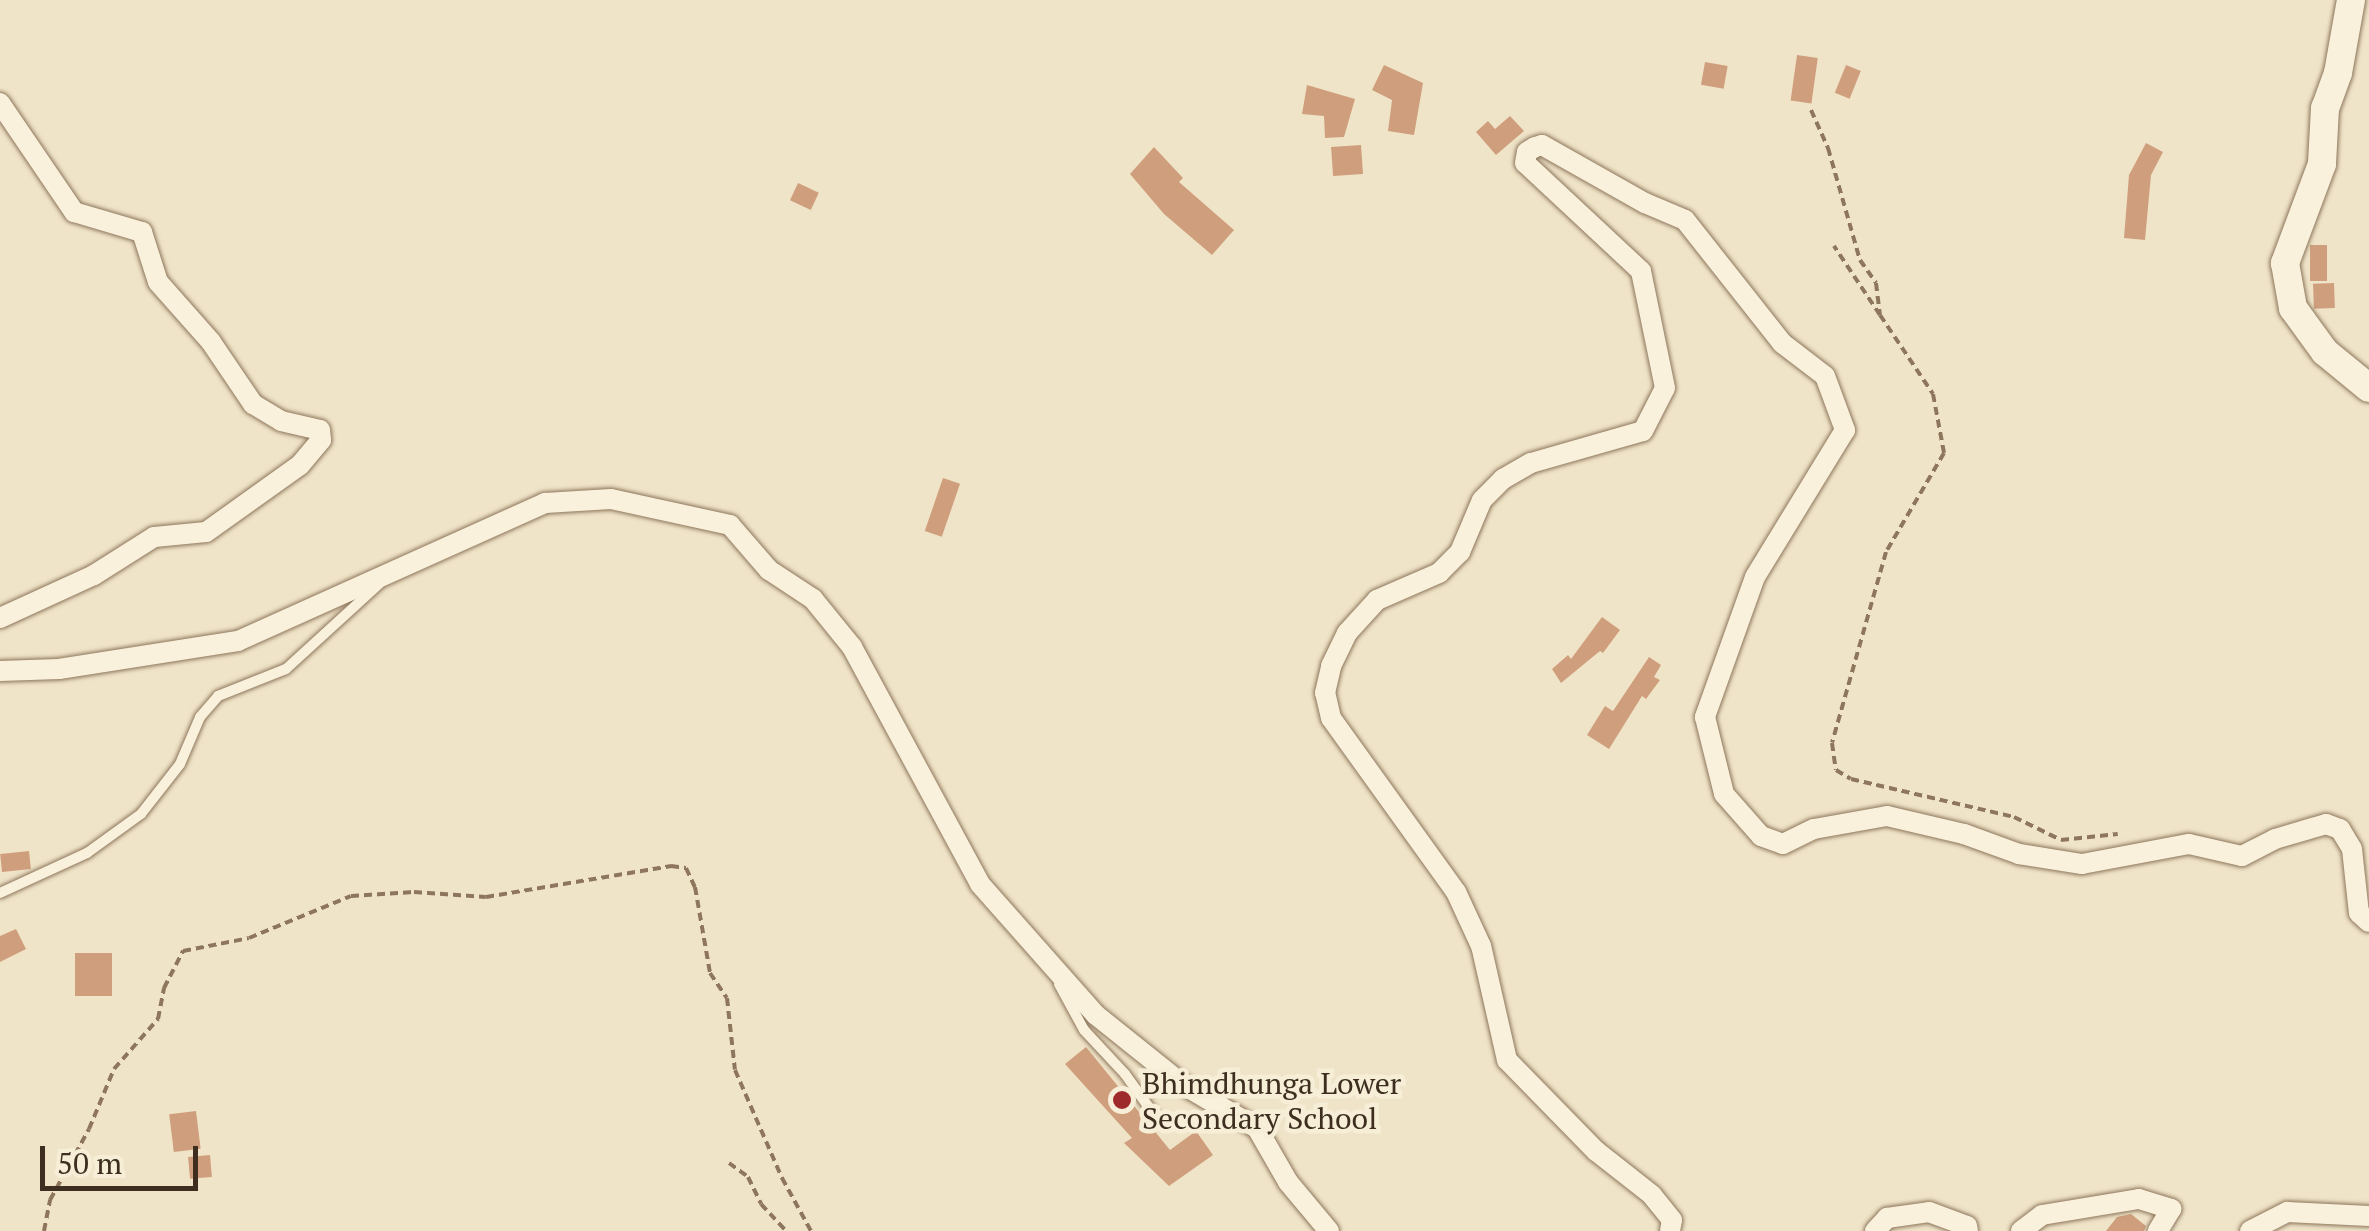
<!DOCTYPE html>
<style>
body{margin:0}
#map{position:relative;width:2369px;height:1231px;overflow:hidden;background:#f0e4c8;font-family:"PT Serif",serif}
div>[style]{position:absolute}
.building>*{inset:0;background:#cf9f7d;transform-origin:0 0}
.path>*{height:4px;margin-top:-2px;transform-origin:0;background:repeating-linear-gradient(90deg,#8d765c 0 8px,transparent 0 13px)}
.roads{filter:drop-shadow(0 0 2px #8d765c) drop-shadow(0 0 2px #8d765c)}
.lane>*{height:10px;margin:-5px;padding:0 5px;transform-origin:5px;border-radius:5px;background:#faf1dc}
.street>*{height:20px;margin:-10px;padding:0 10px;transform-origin:10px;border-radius:10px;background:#faf1dc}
.secondary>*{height:28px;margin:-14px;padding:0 14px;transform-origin:14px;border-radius:14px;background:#faf1dc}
.dots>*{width:28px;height:28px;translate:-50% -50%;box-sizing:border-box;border:5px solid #f7eed8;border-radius:50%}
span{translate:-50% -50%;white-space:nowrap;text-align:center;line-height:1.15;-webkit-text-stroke:9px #f7eed8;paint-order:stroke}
.poi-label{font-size:30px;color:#3d2e20}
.left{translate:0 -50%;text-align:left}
.scale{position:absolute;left:40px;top:1146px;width:158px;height:45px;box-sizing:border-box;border:5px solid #3d2e20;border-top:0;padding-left:12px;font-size:30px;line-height:35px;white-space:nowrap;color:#3d2e20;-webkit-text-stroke:8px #f7eed8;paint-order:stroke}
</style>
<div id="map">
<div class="building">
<div style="left:1797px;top:55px;width:21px;height:46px;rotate:8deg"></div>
<div style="left:1705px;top:62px;width:23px;height:23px;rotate:10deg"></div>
<div style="clip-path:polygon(1384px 65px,1423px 83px,1414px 135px,1388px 131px,1392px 100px,1372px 90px)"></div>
<div style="left:1846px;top:65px;width:16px;height:30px;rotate:22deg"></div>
<div style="clip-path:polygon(1307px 85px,1355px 99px,1344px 137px,1325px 138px,1324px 116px,1302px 114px)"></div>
<div style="clip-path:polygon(1510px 116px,1524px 131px,1496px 155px,1476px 132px,1488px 121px,1495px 129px)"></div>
<div style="clip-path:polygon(2146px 143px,2163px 152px,2151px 175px,2145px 240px,2124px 238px,2129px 175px)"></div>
<div style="left:1361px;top:145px;width:29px;height:30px;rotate:86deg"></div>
<div style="clip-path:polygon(1154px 147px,1183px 178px,1179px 182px,1234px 230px,1212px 255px,1164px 214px,1130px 174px)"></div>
<div style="left:798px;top:183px;width:23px;height:19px;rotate:25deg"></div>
<div style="left:2310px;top:245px;width:17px;height:36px"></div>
<div style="left:2334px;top:283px;width:25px;height:21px;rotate:88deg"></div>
<div style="left:943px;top:478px;width:18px;height:56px;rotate:19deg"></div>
<div style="clip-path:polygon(1602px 617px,1620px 630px,1603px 653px,1600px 651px,1561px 683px,1552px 669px,1568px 655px,1571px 659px)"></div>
<div style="clip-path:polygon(1649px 657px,1661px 665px,1654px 677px,1660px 680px,1646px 699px,1642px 696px,1609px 749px,1587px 735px,1605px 706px,1613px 711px)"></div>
<div style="left:29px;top:851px;width:18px;height:29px;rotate:84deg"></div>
<div style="clip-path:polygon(16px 929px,26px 949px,0 962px,0 936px)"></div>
<div style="left:75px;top:953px;width:37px;height:43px"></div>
<div style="clip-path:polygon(1086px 1047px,1170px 1150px,1196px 1131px,1213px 1155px,1169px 1186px,1124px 1143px,1132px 1138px,1065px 1064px)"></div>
<div style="left:196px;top:1111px;width:38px;height:27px;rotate:83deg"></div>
<div style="left:210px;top:1155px;width:22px;height:22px;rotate:85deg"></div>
<div style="clip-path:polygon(2131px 1214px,2146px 1226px,2144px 1231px,2106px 1231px,2117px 1217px)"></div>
</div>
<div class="path">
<div style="left:1811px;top:110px;width:42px;rotate:65.9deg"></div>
<div style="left:1828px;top:148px;width:116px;rotate:74.1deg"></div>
<div style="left:1860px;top:260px;width:28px;rotate:55deg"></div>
<div style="left:1876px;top:283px;width:32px;rotate:83deg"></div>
<div style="left:1880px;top:315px;width:83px;rotate:-123.7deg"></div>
<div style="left:1880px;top:315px;width:95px;rotate:56.1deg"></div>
<div style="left:1933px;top:394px;width:60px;rotate:79.4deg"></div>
<div style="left:1944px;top:453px;width:115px;rotate:120.4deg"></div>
<div style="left:1886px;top:552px;width:198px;rotate:105.8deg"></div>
<div style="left:1832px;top:743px;width:27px;rotate:82deg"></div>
<div style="left:1836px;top:770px;width:17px;rotate:31deg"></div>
<div style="left:1851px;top:779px;width:167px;rotate:13.1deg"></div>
<div style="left:2014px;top:817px;width:52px;rotate:26.1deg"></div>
<div style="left:2061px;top:840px;width:57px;rotate:-6deg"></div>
<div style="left:729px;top:1163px;width:24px;rotate:36deg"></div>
<div style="left:748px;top:1177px;width:30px;rotate:64deg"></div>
<div style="left:761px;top:1204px;width:37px;rotate:47deg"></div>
<div style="left:44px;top:1231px;width:32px;rotate:-79deg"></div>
<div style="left:50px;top:1200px;width:81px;rotate:-61.2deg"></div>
<div style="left:89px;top:1129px;width:65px;rotate:-67.4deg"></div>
<div style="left:114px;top:1069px;width:67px;rotate:-48.7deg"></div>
<div style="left:158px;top:1019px;width:32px;rotate:-79deg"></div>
<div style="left:164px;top:988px;width:42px;rotate:-62.8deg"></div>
<div style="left:183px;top:951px;width:67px;rotate:-11.1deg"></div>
<div style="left:249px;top:938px;width:110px;rotate:-22.4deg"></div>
<div style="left:351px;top:896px;width:63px;rotate:-3.6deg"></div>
<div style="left:414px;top:892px;width:72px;rotate:4deg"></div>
<div style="left:486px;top:897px;width:188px;rotate:-9.5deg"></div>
<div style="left:671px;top:866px;width:15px;rotate:8deg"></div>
<div style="left:686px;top:868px;width:21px;rotate:65deg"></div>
<div style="left:695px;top:887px;width:87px;rotate:80.1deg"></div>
<div style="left:710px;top:973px;width:30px;rotate:56deg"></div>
<div style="left:727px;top:998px;width:72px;rotate:83.7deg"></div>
<div style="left:735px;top:1070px;width:118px;rotate:66.5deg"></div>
<div style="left:782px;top:1178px;width:60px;rotate:61.3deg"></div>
</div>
<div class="roads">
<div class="lane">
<div style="left:0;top:893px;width:96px;rotate:-24.7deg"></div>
<div style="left:87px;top:853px;width:67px;rotate:-35.8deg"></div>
<div style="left:141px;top:814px;width:63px;rotate:-52deg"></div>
<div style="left:180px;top:764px;width:51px;rotate:-66.9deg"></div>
<div style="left:200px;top:717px;width:28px;rotate:-49deg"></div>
<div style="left:218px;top:696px;width:73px;rotate:-21.7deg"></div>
<div style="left:286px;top:669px;width:126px;rotate:-42.4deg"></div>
<div style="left:1059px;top:984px;width:52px;rotate:61.5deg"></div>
<div style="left:1084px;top:1030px;width:60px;rotate:47deg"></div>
<div style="left:1125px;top:1074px;width:57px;rotate:54.3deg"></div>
</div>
<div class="street">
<div style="left:0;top:103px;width:132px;rotate:55.8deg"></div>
<div style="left:74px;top:212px;width:71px;rotate:16.4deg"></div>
<div style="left:142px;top:232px;width:52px;rotate:72.3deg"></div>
<div style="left:158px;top:282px;width:80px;rotate:48.5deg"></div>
<div style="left:211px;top:342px;width:75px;rotate:55.9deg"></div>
<div style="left:253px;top:404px;width:33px;rotate:31deg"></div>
<div style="left:281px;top:421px;width:40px;rotate:13deg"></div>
<div style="left:320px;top:430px;width:10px;rotate:84deg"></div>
<div style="left:321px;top:440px;width:33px;rotate:130deg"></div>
<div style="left:300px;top:465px;width:115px;rotate:144.5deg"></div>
<div style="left:206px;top:532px;width:52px;rotate:174.5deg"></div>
<div style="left:154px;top:537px;width:71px;rotate:147.7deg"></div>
<div style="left:94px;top:575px;width:103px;rotate:155.4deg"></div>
<div style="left:0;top:671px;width:59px;rotate:-1.9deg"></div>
<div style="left:59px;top:669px;width:181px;rotate:-8.9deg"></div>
<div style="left:238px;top:641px;width:337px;rotate:-24.2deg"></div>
<div style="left:545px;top:503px;width:66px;rotate:-3.5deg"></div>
<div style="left:611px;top:499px;width:122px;rotate:12.3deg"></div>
<div style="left:730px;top:525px;width:60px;rotate:49.1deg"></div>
<div style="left:769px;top:570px;width:53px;rotate:33.4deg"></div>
<div style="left:813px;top:599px;width:62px;rotate:50.9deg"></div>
<div style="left:852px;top:647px;width:269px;rotate:61.6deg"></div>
<div style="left:980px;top:884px;width:175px;rotate:48.5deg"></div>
<div style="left:1096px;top:1015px;width:110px;rotate:38.7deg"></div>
<div style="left:1182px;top:1084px;width:87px;rotate:30.4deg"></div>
<div style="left:1257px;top:1128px;width:62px;rotate:60.1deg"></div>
<div style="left:1288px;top:1182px;width:64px;rotate:50.1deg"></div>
<div style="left:1670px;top:1231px;width:11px;rotate:-80deg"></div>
<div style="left:1672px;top:1220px;width:32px;rotate:-129deg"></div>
<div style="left:1652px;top:1195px;width:71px;rotate:-141.8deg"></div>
<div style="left:1596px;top:1151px;width:127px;rotate:-134.4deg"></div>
<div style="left:1507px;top:1060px;width:117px;rotate:-102.8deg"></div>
<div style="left:1481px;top:946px;width:60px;rotate:-114.8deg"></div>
<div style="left:1456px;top:892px;width:214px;rotate:-125.7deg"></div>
<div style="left:1331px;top:718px;width:26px;rotate:-103deg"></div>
<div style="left:1325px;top:693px;width:28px;rotate:-77deg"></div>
<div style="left:1331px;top:666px;width:37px;rotate:-64deg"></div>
<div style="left:1347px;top:633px;width:45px;rotate:-47.7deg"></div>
<div style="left:1377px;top:600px;width:68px;rotate:-23.5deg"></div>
<div style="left:1439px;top:573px;width:30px;rotate:-45deg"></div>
<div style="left:1460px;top:552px;width:56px;rotate:-67.1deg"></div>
<div style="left:1482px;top:500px;width:30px;rotate:-45deg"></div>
<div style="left:1503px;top:479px;width:32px;rotate:-30deg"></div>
<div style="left:1531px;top:463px;width:116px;rotate:-15.9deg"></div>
<div style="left:1643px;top:431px;width:48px;rotate:-62.9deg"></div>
<div style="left:1665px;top:388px;width:119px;rotate:-101.6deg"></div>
<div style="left:1641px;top:271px;width:158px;rotate:-137deg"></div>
<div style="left:1525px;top:163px;width:11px;rotate:-80deg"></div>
<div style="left:1527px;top:152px;width:9px;rotate:-32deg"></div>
<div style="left:1535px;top:147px;width:7px;rotate:-16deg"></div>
<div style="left:1542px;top:145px;width:118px;rotate:29.4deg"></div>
<div style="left:1645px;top:203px;width:43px;rotate:23deg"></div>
<div style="left:1685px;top:220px;width:157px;rotate:51.7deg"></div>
<div style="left:1782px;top:343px;width:54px;rotate:37.5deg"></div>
<div style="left:1825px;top:376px;width:58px;rotate:69.7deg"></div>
<div style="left:1845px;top:430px;width:172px;rotate:121.5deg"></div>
<div style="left:1755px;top:577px;width:149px;rotate:109.7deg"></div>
<div style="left:1705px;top:717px;width:79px;rotate:76.1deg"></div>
<div style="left:1724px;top:794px;width:56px;rotate:48.6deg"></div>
<div style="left:1761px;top:836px;width:23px;rotate:20deg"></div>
<div style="left:1783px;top:844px;width:34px;rotate:-26deg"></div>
<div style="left:1814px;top:829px;width:74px;rotate:-10.1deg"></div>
<div style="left:1887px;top:816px;width:79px;rotate:13.2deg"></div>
<div style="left:1964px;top:834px;width:59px;rotate:20deg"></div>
<div style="left:2019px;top:854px;width:64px;rotate:9deg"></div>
<div style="left:2082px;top:864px;width:109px;rotate:-10.6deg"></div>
<div style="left:2189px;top:844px;width:54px;rotate:12.8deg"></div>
<div style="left:2242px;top:856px;width:37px;rotate:-27deg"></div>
<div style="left:2275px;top:839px;width:53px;rotate:-16.4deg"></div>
<div style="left:2326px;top:824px;width:15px;rotate:20deg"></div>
<div style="left:2340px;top:829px;width:23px;rotate:59deg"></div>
<div style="left:2352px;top:849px;width:64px;rotate:83.8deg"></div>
<div style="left:2359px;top:913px;width:13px;rotate:42deg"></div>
<div style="left:1875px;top:1231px;width:18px;rotate:-47deg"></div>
<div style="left:1887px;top:1218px;width:42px;rotate:-8.1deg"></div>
<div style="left:1929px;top:1212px;width:40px;rotate:20.2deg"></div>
<div style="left:1967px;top:1226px;width:5px;rotate:79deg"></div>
<div style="left:2021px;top:1231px;width:26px;rotate:-37deg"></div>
<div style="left:2042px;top:1215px;width:98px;rotate:-9.4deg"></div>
<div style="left:2139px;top:1199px;width:34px;rotate:17deg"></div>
<div style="left:2171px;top:1209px;width:26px;rotate:121deg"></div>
<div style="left:2250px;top:1231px;width:42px;rotate:-27.2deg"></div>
<div style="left:2287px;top:1212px;width:82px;rotate:2.8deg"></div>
</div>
<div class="secondary">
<div style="left:2351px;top:0;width:74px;rotate:100.1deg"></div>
<div style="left:2338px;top:73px;width:37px;rotate:110deg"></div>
<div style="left:2325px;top:108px;width:56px;rotate:93.1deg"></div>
<div style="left:2322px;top:164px;width:106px;rotate:110.5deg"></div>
<div style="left:2285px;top:263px;width:46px;rotate:79.9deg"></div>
<div style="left:2293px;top:308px;width:54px;rotate:54deg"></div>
<div style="left:2325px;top:352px;width:57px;rotate:39.3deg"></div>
</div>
</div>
<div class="dots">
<div style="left:1122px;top:1100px;background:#9e2a2b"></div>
</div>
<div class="poi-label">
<span class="left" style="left:1142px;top:1100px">Bhimdhunga Lower<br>Secondary School</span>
</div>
<div class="scale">50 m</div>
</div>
